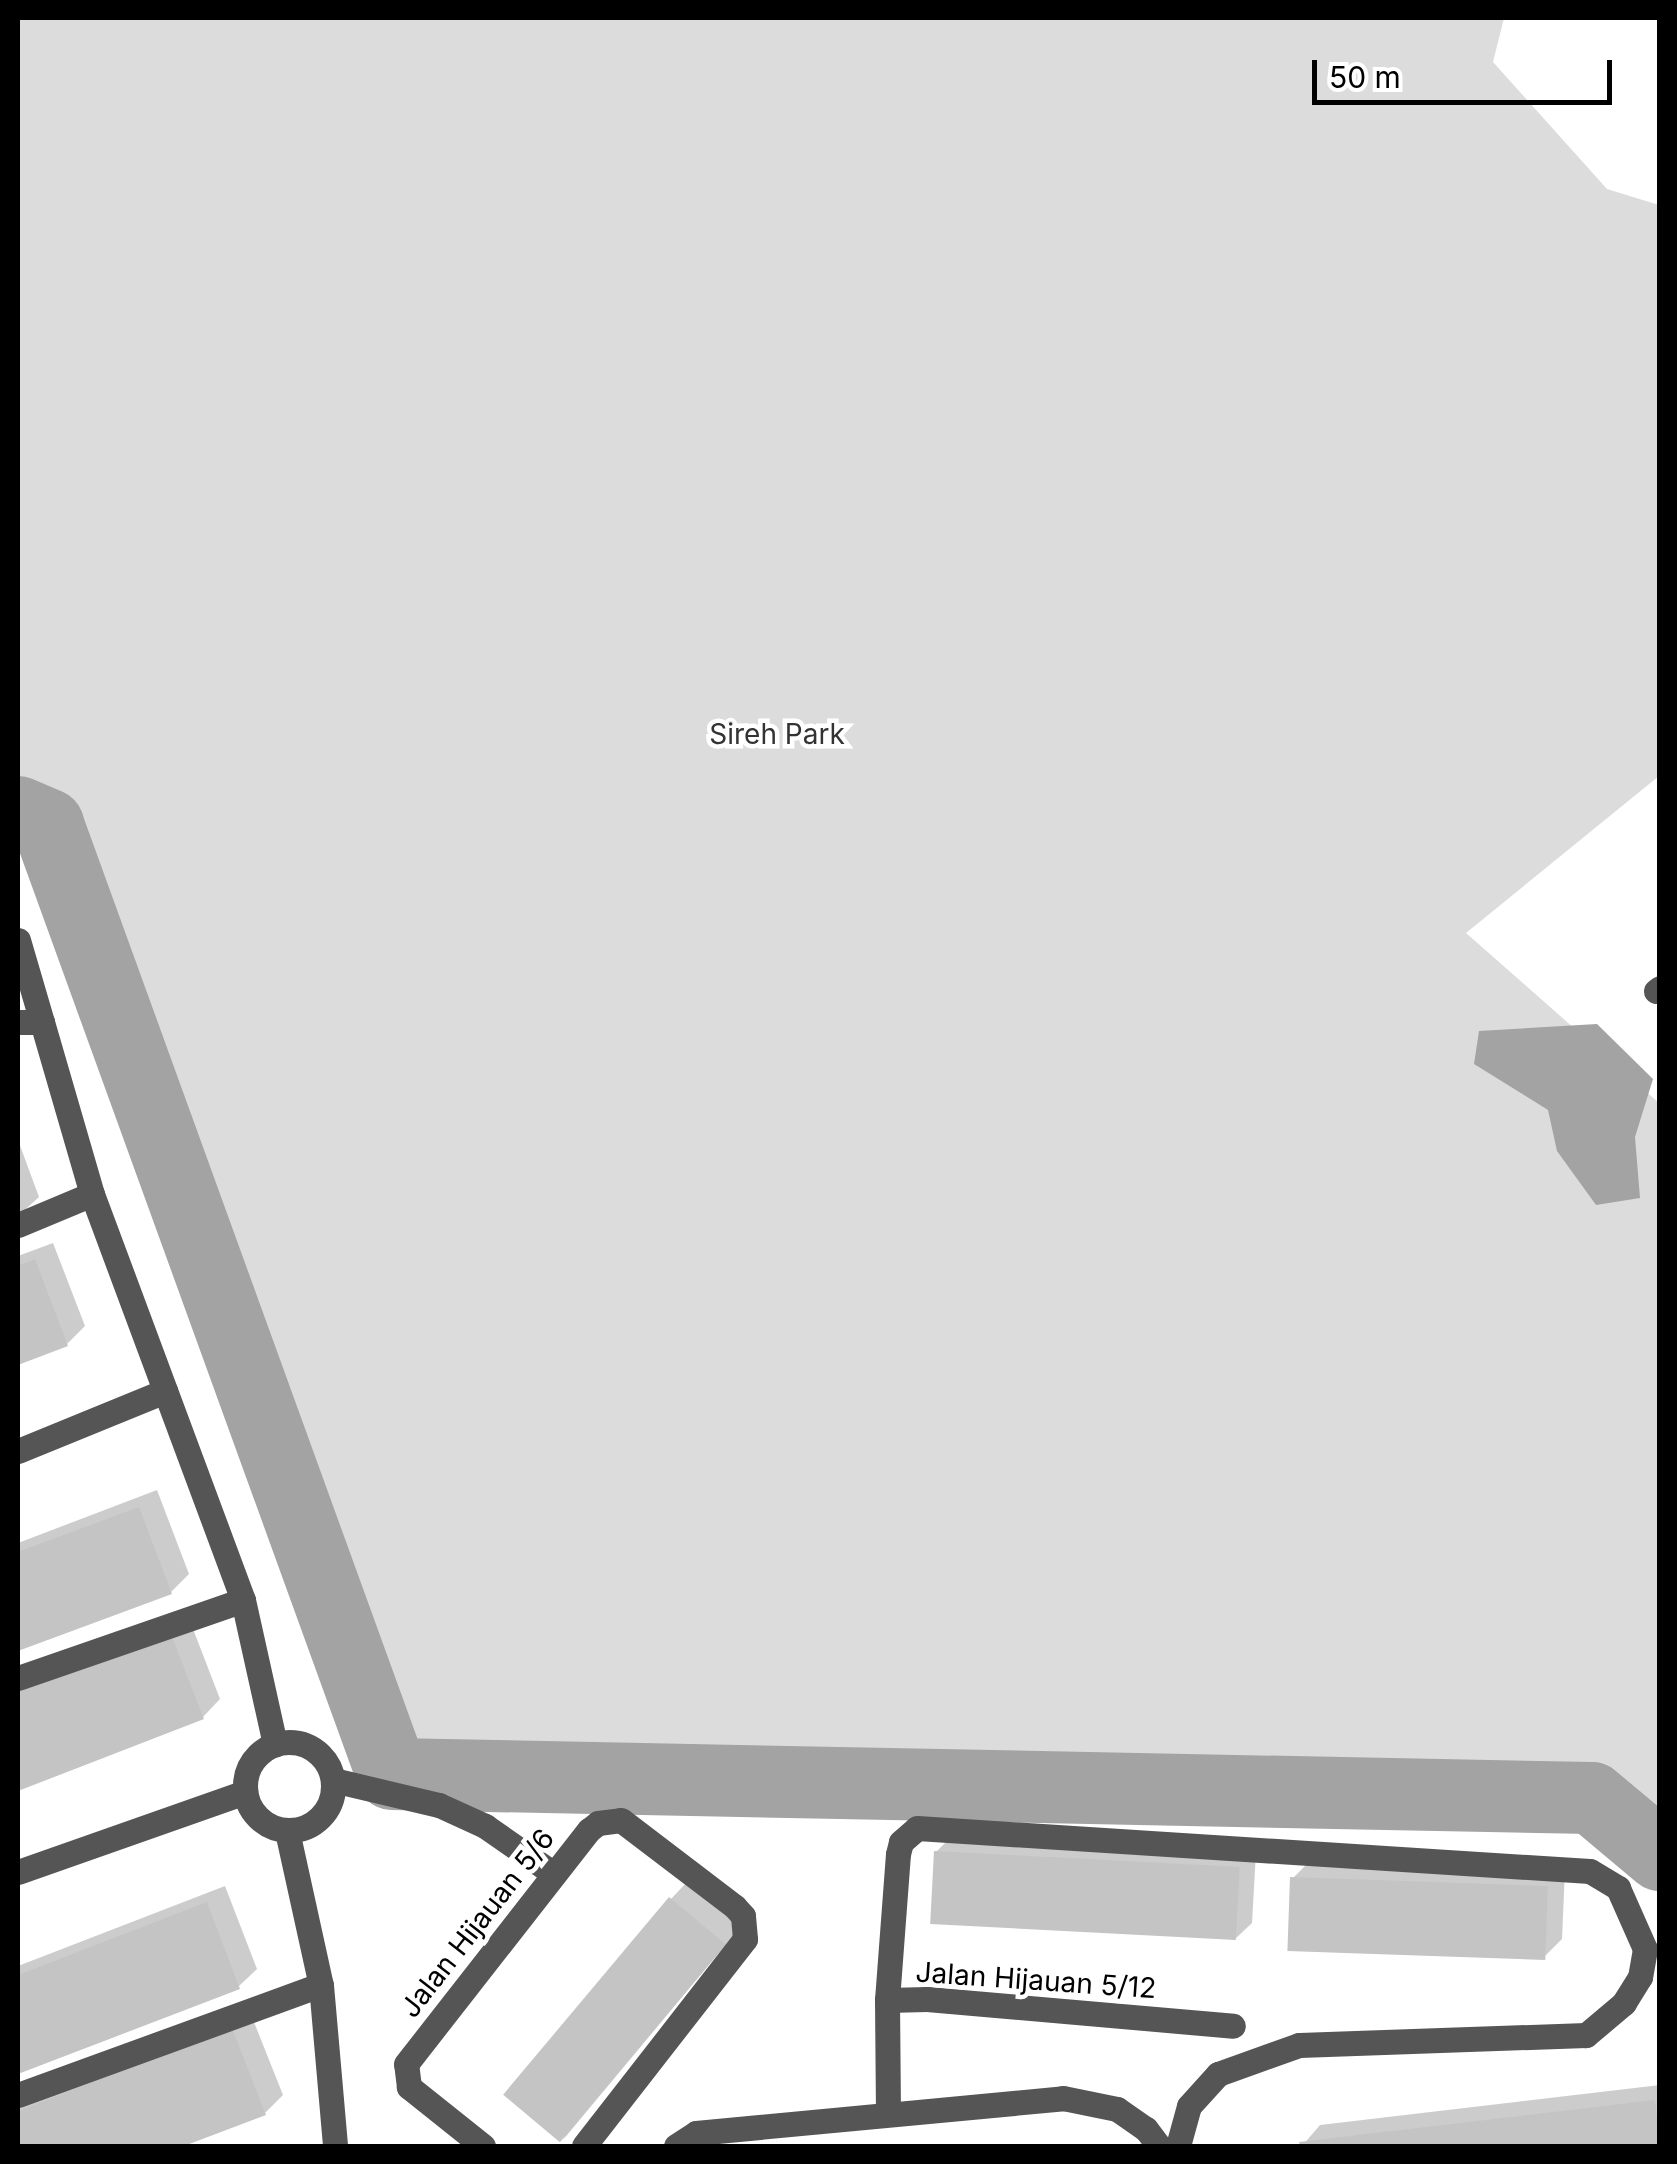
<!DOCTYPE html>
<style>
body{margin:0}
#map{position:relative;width:1677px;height:2164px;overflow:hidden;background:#fff;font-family:Inter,sans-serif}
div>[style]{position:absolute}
.green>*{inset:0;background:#dcdcdc}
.water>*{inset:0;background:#a3a3a3}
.shadow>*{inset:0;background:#0003}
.river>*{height:72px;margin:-36px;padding:0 36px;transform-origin:36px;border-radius:36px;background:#a3a3a3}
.building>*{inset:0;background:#c4c4c4;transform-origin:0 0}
.minor>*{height:25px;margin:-12.5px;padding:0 12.5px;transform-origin:12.5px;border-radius:12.5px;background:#555}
.minor>.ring{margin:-12.5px;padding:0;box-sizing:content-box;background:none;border:25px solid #555;border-radius:50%}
span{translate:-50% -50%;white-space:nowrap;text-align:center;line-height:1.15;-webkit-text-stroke:9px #fff;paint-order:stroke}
.park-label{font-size:28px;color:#333}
.street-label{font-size:28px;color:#000}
.frame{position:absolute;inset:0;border:20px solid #000;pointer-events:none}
.scale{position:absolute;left:1312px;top:60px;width:300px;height:45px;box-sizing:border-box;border:5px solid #000;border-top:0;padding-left:12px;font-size:30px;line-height:35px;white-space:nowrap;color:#000;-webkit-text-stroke:8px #fff;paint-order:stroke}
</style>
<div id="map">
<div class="green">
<div style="clip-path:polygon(18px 18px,1504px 18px,1493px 62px,1607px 189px,1659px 205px,1659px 776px,1466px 933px,1659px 1103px,1659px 1855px,1592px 1798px,392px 1774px,48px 825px,18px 812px)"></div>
</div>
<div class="water">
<div style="clip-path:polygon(1597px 1024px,1653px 1079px,1635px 1137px,1640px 1198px,1596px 1205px,1557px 1151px,1548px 1110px,1474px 1064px,1479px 1031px)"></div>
</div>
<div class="shadow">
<div style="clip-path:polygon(18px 1140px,39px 1197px,18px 1216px)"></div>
<div style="clip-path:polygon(53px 1243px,85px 1326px,67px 1344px,18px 1362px,18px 1256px)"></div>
<div style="clip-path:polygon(157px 1490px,189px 1574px,171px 1592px,18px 1649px,18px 1543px)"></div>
<div style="clip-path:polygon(188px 1616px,220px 1699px,203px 1717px,18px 1789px,18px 1683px)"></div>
<div style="clip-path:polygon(954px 1834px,1256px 1852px,1252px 1923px,1234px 1940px,936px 1852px)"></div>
<div style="clip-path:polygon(1311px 1860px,1565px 1869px,1562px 1939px,1544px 1957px,1293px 1878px)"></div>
<div style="clip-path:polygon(688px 1881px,742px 1925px,563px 2140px,671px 1899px)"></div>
<div style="clip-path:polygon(225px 1886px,257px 1969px,239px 1986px,18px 2071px,18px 1966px)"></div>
<div style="clip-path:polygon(250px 2012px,283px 2095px,265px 2113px,176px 2146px,18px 2146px,18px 2102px)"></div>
<div style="clip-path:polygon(1660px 2085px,1660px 2146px,1302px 2146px,1320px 2125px)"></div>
</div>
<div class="river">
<div style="left:18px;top:812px;width:33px;rotate:23deg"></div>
<div style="left:48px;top:825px;width:1009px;rotate:70.08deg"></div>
<div style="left:392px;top:1774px;width:1200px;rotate:1.15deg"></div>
<div style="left:1592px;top:1798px;width:89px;rotate:40deg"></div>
</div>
<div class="building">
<div style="clip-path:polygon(35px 1259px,68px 1346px,18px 1365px,18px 1266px)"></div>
<div style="clip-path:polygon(139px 1507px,172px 1594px,18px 1651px,18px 1552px)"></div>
<div style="clip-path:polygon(170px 1632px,204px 1719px,18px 1791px,18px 1691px)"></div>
<div style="left:934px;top:1851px;width:306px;height:73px;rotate:3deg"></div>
<div style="left:1290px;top:1877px;width:258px;height:74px;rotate:2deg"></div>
<div style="left:669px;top:1897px;width:74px;height:258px;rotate:40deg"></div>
<div style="clip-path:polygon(207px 1902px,240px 1989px,18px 2074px,18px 1975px)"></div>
<div style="clip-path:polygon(232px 2028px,266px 2115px,184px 2146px,18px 2146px,18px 2111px)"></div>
<div style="clip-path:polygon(1655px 2100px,1660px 2146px,1300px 2146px,1299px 2142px)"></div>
</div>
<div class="minor">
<div style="left:18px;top:940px;width:85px;rotate:73.7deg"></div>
<div style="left:1656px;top:991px;width:5px;rotate:-37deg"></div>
<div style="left:18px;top:1022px;width:24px"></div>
<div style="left:42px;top:1022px;width:179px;rotate:73.8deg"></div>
<div style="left:92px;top:1194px;width:433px;rotate:69.6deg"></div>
<div style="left:243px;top:1600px;width:148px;rotate:77.5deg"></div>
<div style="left:18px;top:1225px;width:80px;rotate:-22.7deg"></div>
<div style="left:18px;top:1451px;width:159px;rotate:-22.2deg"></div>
<div style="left:18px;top:1678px;width:238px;rotate:-19.1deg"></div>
<div class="ring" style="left:245px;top:1742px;width:63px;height:63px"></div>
<div style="left:333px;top:1780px;width:109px;rotate:13.3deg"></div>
<div style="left:439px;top:1805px;width:51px;rotate:24.5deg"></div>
<div style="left:485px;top:1826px;width:84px;rotate:34.8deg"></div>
<div style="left:287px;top:1831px;width:158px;rotate:77.6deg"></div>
<div style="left:321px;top:1985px;width:162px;rotate:85deg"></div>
<div style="left:18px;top:1872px;width:241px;rotate:-19.4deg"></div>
<div style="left:887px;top:2000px;width:146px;rotate:-85.7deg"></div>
<div style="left:898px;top:1854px;width:12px;rotate:-76deg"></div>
<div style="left:901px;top:1842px;width:21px;rotate:-41deg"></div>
<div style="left:917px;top:1828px;width:674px;rotate:3.66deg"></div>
<div style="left:1590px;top:1871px;width:33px;rotate:31deg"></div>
<div style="left:1618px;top:1888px;width:67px;rotate:66.1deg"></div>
<div style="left:1645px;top:1949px;width:28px;rotate:100deg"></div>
<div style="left:1640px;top:1977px;width:31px;rotate:122deg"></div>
<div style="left:1624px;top:2003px;width:50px;rotate:139.9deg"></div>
<div style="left:1586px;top:2035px;width:287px;rotate:178deg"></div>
<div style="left:1299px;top:2045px;width:86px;rotate:160.3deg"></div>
<div style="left:1218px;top:2074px;width:43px;rotate:132.2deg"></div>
<div style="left:1189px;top:2106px;width:41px;rotate:105.4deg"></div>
<div style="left:18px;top:2095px;width:322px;rotate:-20deg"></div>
<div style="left:888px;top:2114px;width:114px;rotate:-90.5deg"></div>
<div style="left:887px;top:2000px;width:40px;rotate:-1.4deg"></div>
<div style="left:927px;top:1999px;width:307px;rotate:5deg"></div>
<div style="left:483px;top:2146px;width:95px;rotate:-141.4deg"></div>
<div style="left:409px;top:2087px;width:23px;rotate:-97deg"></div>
<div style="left:406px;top:2064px;width:297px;rotate:-52deg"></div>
<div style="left:589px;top:1830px;width:11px;rotate:-38deg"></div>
<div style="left:598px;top:1823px;width:23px;rotate:-7deg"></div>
<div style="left:621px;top:1820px;width:143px;rotate:37.3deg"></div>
<div style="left:735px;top:1907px;width:12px;rotate:48deg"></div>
<div style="left:743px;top:1916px;width:23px;rotate:85deg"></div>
<div style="left:745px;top:1939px;width:262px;rotate:127.9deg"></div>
<div style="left:676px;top:2146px;width:24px;rotate:-33deg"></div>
<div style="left:696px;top:2133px;width:369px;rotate:-5.4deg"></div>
<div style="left:1063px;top:2098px;width:55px;rotate:11.5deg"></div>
<div style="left:1117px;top:2109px;width:35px;rotate:35deg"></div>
<div style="left:1146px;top:2129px;width:21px;rotate:53deg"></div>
</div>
<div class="park-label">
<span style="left:777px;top:734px">Sireh Park</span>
</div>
<div class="street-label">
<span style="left:477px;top:1923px;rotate:-52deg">Jalan Hijauan 5/6</span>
<span style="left:1036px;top:1980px;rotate:4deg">Jalan Hijauan 5/12</span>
</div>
<div class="frame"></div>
<div class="scale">50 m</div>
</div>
